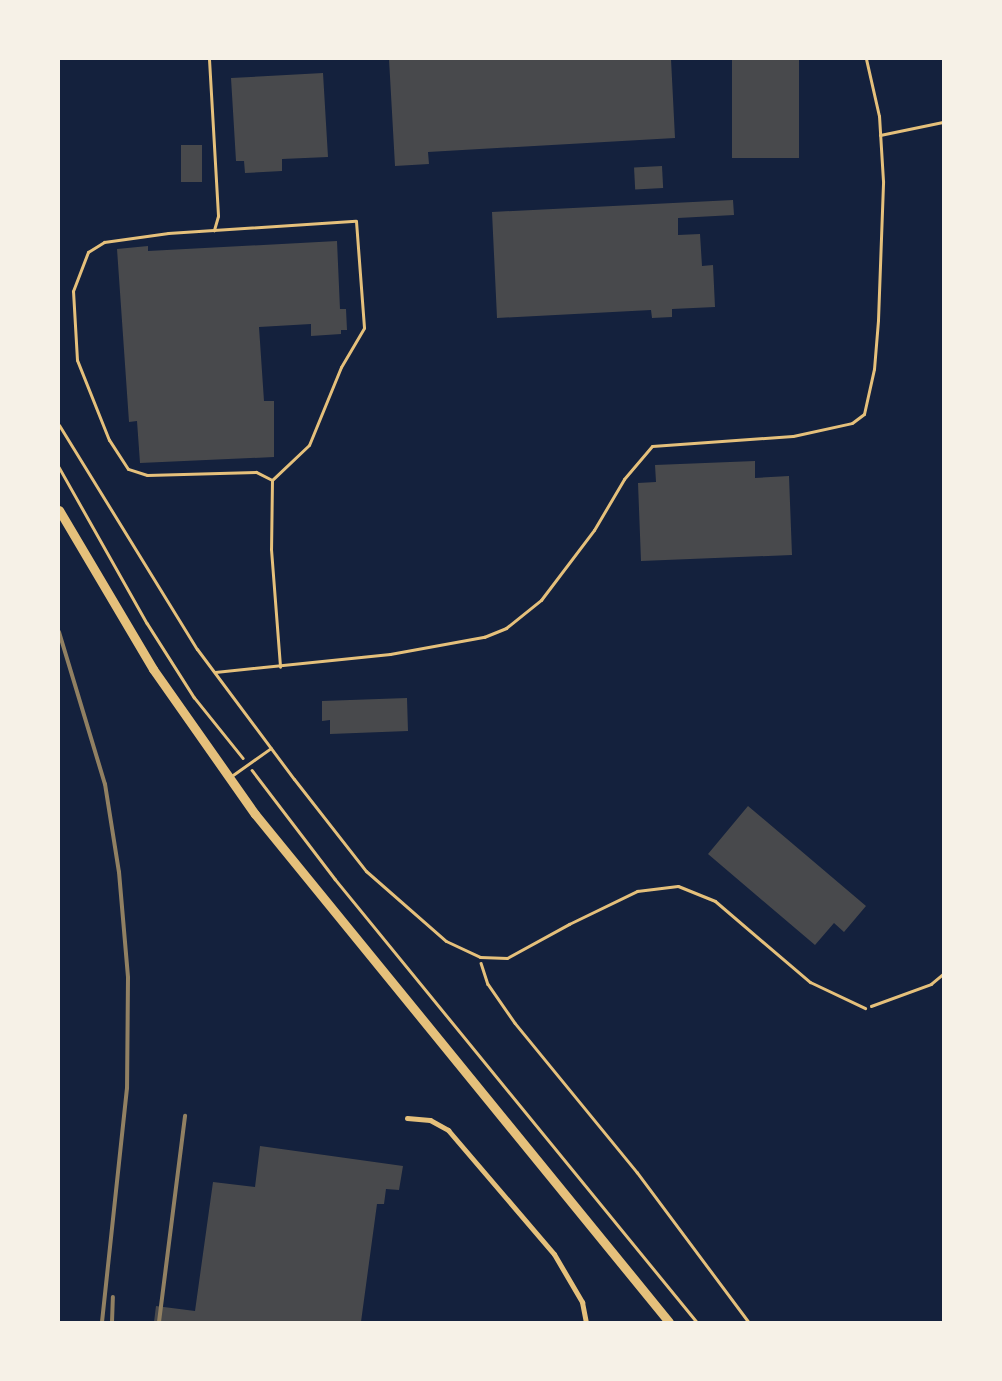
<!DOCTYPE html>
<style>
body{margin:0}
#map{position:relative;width:1002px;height:1381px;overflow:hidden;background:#14213d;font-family:"PT Sans",sans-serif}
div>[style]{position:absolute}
.building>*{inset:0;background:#48494c;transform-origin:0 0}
.path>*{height:2.5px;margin:-1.25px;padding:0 1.25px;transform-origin:1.25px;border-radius:1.25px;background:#e5c07b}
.service>*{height:3px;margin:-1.5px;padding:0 1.5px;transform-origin:1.5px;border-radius:1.5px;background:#e5c07b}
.minor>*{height:5px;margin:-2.5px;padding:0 2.5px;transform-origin:2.5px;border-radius:2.5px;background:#e5c07b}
.secondary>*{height:9px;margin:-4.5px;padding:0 4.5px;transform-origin:4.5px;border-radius:4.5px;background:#e5c07b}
.rail>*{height:4px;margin:-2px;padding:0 2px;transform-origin:2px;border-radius:2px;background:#918062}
span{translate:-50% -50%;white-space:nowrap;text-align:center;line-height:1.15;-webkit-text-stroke:4.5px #f6f1e7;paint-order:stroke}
.frame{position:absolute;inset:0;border:60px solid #f6f1e7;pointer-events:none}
</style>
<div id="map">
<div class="building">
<div style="clip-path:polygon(389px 59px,671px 59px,675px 138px,428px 152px,429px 164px,395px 166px)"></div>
<div style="left:732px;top:59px;width:67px;height:99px"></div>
<div style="clip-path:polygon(323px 73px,328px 157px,282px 159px,282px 171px,245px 173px,244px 161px,236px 161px,231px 78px)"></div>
<div style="left:181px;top:145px;width:21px;height:37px"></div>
<div style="left:662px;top:166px;width:22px;height:28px;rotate:87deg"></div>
<div style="clip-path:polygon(733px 200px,734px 215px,678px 218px,678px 235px,700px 234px,702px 266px,713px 265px,715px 307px,672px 309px,672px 317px,652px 318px,651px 310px,497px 318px,492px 212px)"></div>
<div style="clip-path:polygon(337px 241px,340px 309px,346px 309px,347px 330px,341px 330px,341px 334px,311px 336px,311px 324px,259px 327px,264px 401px,274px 401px,274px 457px,140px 463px,137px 421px,129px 422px,117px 249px,148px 246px,148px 251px)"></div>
<div style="clip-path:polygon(755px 461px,755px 478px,789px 476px,792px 555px,641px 561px,638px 483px,656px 482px,655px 465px)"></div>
<div style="clip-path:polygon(407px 698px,408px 731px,330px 734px,330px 720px,322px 721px,322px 701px)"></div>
<div style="clip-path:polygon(748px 806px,866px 906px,844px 932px,834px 923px,815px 945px,708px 854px)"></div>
<div style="clip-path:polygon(260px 1146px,403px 1166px,399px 1190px,386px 1189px,384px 1204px,377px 1204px,361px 1322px,154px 1322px,156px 1306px,195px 1311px,213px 1182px,255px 1187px)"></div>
</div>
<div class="path">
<div style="left:59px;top:467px;width:179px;rotate:60.6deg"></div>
<div style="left:147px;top:623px;width:88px;rotate:57.6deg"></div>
<div style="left:194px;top:697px;width:78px;rotate:51.2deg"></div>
<div style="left:252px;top:770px;width:137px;rotate:52.7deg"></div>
<div style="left:335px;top:879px;width:572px;rotate:50.75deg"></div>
<div style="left:481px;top:963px;width:22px;rotate:72deg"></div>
<div style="left:488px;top:984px;width:47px;rotate:55.3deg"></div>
<div style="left:515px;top:1023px;width:193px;rotate:50.7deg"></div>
<div style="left:637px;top:1172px;width:187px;rotate:53.3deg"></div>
<div style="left:871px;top:1006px;width:64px;rotate:-20.1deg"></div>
<div style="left:931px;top:984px;width:16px;rotate:-40deg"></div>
</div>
<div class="service">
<div style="left:209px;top:59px;width:157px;rotate:86.7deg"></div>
<div style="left:218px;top:216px;width:15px;rotate:106deg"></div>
<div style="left:880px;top:135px;width:64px;rotate:-11.7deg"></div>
<div style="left:356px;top:221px;width:107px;rotate:85.7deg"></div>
<div style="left:364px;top:328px;width:45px;rotate:120.5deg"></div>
<div style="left:341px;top:367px;width:84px;rotate:112.3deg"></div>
<div style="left:309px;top:445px;width:51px;rotate:136.6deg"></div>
<div style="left:272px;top:480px;width:18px;rotate:-153deg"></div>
<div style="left:256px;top:472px;width:109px;rotate:178.4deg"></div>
<div style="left:147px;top:475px;width:20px;rotate:-162deg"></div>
<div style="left:128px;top:469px;width:35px;rotate:-123deg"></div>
<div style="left:109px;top:440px;width:86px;rotate:-111.8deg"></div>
<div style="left:77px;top:360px;width:69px;rotate:-93.3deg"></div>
<div style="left:73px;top:291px;width:42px;rotate:-69deg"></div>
<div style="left:88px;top:252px;width:19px;rotate:-32deg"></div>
<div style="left:104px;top:242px;width:65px;rotate:-8deg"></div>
<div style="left:168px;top:233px;width:188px;rotate:-3.7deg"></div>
<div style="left:59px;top:425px;width:263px;rotate:58.4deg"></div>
<div style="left:197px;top:649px;width:162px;rotate:53.3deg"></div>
<div style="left:294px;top:779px;width:117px;rotate:52deg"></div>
<div style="left:366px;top:871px;width:106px;rotate:41.2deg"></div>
<div style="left:446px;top:941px;width:38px;rotate:25deg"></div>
<div style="left:480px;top:957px;width:27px;rotate:2deg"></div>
<div style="left:507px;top:958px;width:71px;rotate:-28.7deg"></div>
<div style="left:569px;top:924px;width:76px;rotate:-25.9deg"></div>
<div style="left:637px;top:891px;width:41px;rotate:-7deg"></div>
<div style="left:678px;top:886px;width:40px;rotate:22deg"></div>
<div style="left:715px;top:901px;width:125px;rotate:40.5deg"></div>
<div style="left:810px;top:982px;width:61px;rotate:25.3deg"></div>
<div style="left:272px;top:480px;width:69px;rotate:90.8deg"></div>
<div style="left:271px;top:549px;width:118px;rotate:85.6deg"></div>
<div style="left:215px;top:672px;width:176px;rotate:-5.9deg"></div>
<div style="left:390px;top:654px;width:96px;rotate:-10.3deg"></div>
<div style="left:484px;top:637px;width:24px;rotate:-22deg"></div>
<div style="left:506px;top:628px;width:45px;rotate:-38.7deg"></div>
<div style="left:541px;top:600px;width:88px;rotate:-52.9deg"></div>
<div style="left:594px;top:530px;width:59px;rotate:-59.5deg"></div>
<div style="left:624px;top:479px;width:43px;rotate:-49.7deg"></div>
<div style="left:652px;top:446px;width:141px;rotate:-4.1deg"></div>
<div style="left:793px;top:436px;width:60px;rotate:-12.4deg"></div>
<div style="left:852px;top:423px;width:15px;rotate:-37deg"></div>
<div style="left:864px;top:414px;width:46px;rotate:-77.5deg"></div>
<div style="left:874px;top:369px;width:49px;rotate:-85.3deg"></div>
<div style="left:878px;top:320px;width:139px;rotate:-87.9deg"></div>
<div style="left:883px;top:181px;width:65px;rotate:-93.5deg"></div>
<div style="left:879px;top:116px;width:58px;rotate:-102.8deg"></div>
<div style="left:230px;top:777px;width:50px;rotate:-35.3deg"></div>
</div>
<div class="minor">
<div style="left:407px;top:1118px;width:23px;rotate:5deg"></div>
<div style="left:430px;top:1120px;width:21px;rotate:29deg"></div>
<div style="left:448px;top:1130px;width:163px;rotate:49.5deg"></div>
<div style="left:554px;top:1254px;width:56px;rotate:59.7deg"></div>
<div style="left:582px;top:1302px;width:20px;rotate:79deg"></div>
</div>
<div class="secondary">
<div style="left:59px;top:510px;width:185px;rotate:59.4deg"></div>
<div style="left:153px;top:669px;width:177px;rotate:54.9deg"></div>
<div style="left:255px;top:814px;width:655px;rotate:50.82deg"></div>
</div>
<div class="rail">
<div style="left:59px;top:632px;width:159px;rotate:73.2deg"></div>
<div style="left:105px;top:784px;width:89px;rotate:81deg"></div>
<div style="left:119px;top:872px;width:106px;rotate:85.1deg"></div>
<div style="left:128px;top:978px;width:110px;rotate:90.5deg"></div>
<div style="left:127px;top:1088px;width:235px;rotate:96.1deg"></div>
<div style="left:112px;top:1322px;width:25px;rotate:-88deg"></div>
<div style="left:159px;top:1322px;width:208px;rotate:-82.8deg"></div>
</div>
<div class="frame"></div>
</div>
